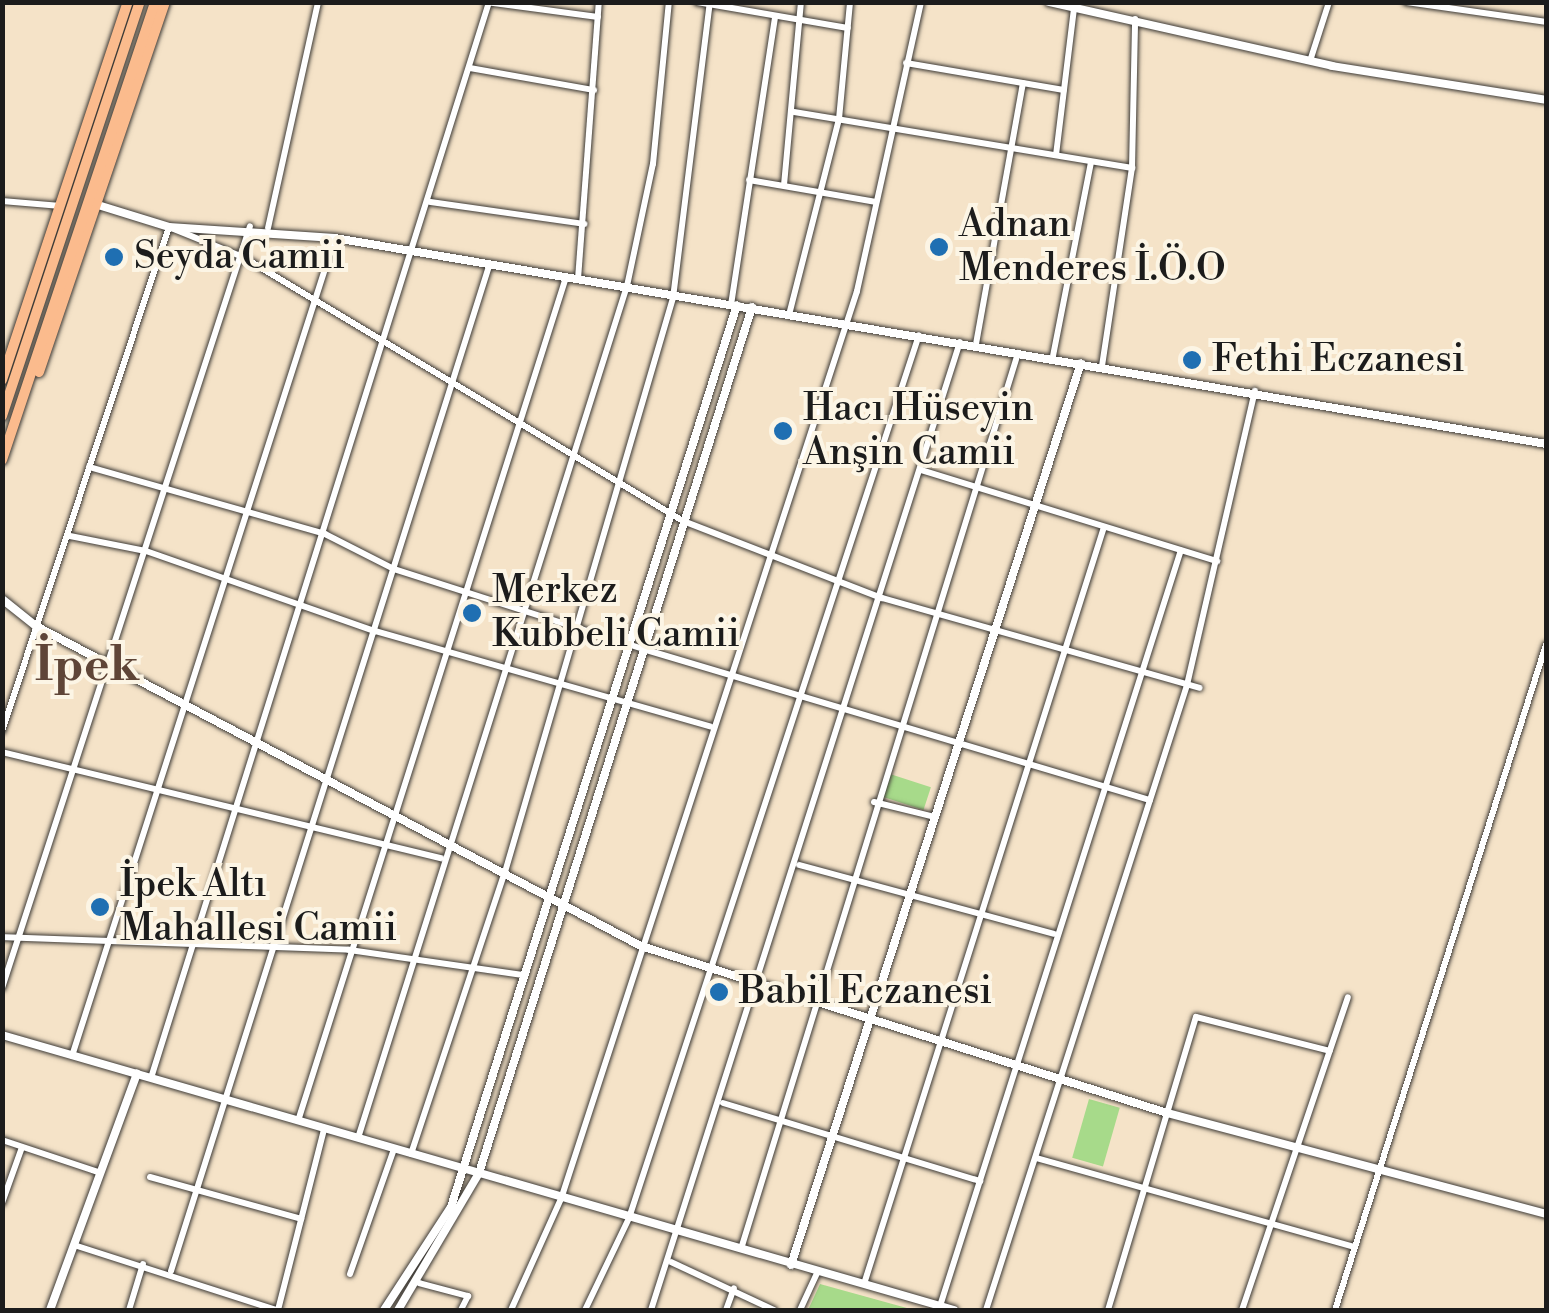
<!DOCTYPE html>
<meta charset="utf-8">
<style>
body{margin:0}
#map{position:relative;width:1549px;height:1313px;overflow:hidden;background:#f5e3c8;font-family:"Libre Bodoni",serif}
div>[style]{position:absolute}
.green>*{inset:0;background:#a7da8a;transform-origin:0 0}
.roads{filter:drop-shadow(0 0 2px #3d3a36) drop-shadow(0 0 2px #3d3a36)}
.minor>*{height:6px;margin:-3px;padding:0 3px;transform-origin:3px;border-radius:3px;background:#fff}
.tertiary>*{height:8px;margin:-4px;padding:0 4px;transform-origin:4px;border-radius:4px;background:#fff}
.trunk>*{height:10px;margin:-5px;padding:0 5px;transform-origin:5px;border-radius:5px;background:#fbbb8d}
.dots>*{width:28px;height:28px;translate:-50% -50%;box-sizing:border-box;border:5px solid #fcf5e5;border-radius:50%}
span{translate:-50% -50%;white-space:nowrap;text-align:center;line-height:1.15;-webkit-text-stroke:8px #fcf5e5;paint-order:stroke}
.poi-label{font-size:38px;color:#1c1c1c}
.left{translate:0 -50%;text-align:left}
.district-label{font-size:48px;color:#5f4537;font-weight:700}
.frame{position:absolute;inset:0;border:5px solid #1c1c1c;pointer-events:none}
</style>
<div id="map">
<div class="green">
<div style="left:890px;top:774px;width:43px;height:24px;rotate:18deg"></div>
<div style="left:1089px;top:1099px;width:32px;height:61px;rotate:16deg"></div>
<div style="clip-path:polygon(820px 1284px,914px 1310px,808px 1310px)"></div>
</div>
<div class="roads">
<div class="minor">
<div style="left:486px;top:2px;width:113px;rotate:7.6deg"></div>
<div style="left:697px;top:2px;width:153px;rotate:9.8deg"></div>
<div style="left:1406px;top:2px;width:141px;rotate:8.1deg"></div>
<div style="left:1310px;top:61px;width:62px;rotate:-72.1deg"></div>
<div style="left:906px;top:63px;width:160px;rotate:9.7deg"></div>
<div style="left:470px;top:68px;width:126px;rotate:10.1deg"></div>
<div style="left:794px;top:112px;width:343px;rotate:9.4deg"></div>
<div style="left:1056px;top:155px;width:148px;rotate:-83deg"></div>
<div style="left:749px;top:180px;width:129px;rotate:9.8deg"></div>
<div style="left:784px;top:185px;width:184px;rotate:-84.7deg"></div>
<div style="left:2px;top:201px;width:59px;rotate:4.8deg"></div>
<div style="left:430px;top:202px;width:156px;rotate:8.1deg"></div>
<div style="left:268px;top:228px;width:231px;rotate:-77.5deg"></div>
<div style="left:578px;top:279px;width:278px;rotate:-85.7deg"></div>
<div style="left:731px;top:305px;width:292px;rotate:-81.3deg"></div>
<div style="left:790px;top:311px;width:198px;rotate:-75.7deg"></div>
<div style="left:839px;top:119px;width:118px;rotate:-84.6deg"></div>
<div style="left:976px;top:344px;width:265px;rotate:-79.8deg"></div>
<div style="left:1053px;top:356px;width:197px;rotate:-78.9deg"></div>
<div style="left:1102px;top:366px;width:200px;rotate:-81.4deg"></div>
<div style="left:1132px;top:168px;width:149px;rotate:-88.8deg"></div>
<div style="left:89px;top:467px;width:245px;rotate:15.8deg"></div>
<div style="left:325px;top:534px;width:77px;rotate:26.9deg"></div>
<div style="left:394px;top:569px;width:262px;rotate:17.8deg"></div>
<div style="left:643px;top:649px;width:529px;rotate:16.59deg"></div>
<div style="left:921px;top:470px;width:310px;rotate:17.1deg"></div>
<div style="left:70px;top:536px;width:77px;rotate:11.2deg"></div>
<div style="left:146px;top:551px;width:243px;rotate:19.3deg"></div>
<div style="left:375px;top:631px;width:349px;rotate:15.9deg"></div>
<div style="left:2px;top:731px;width:531px;rotate:-71.67deg"></div>
<div style="left:169px;top:227px;width:80px;rotate:22.1deg"></div>
<div style="left:243px;top:257px;width:513px;rotate:30.96deg"></div>
<div style="left:683px;top:521px;width:213px;rotate:21.2deg"></div>
<div style="left:882px;top:598px;width:330px;rotate:15.8deg"></div>
<div style="left:2px;top:752px;width:452px;rotate:13.6deg"></div>
<div style="left:874px;top:802px;width:59px;rotate:13.8deg"></div>
<div style="left:799px;top:865px;width:264px;rotate:15.1deg"></div>
<div style="left:2px;top:937px;width:347px;rotate:2.1deg"></div>
<div style="left:349px;top:950px;width:176px;rotate:8.2deg"></div>
<div style="left:2px;top:988px;width:801px;rotate:-71.97deg"></div>
<div style="left:72px;top:1056px;width:859px;rotate:-72.18deg"></div>
<div style="left:151px;top:1078px;width:1128px;rotate:-72.56deg"></div>
<div style="left:723px;top:1103px;width:269px;rotate:16.9deg"></div>
<div style="left:298px;top:1121px;width:886px;rotate:-72.38deg"></div>
<div style="left:358px;top:1138px;width:893px;rotate:-72.48deg"></div>
<div style="left:627px;top:286px;width:125px;rotate:-78deg"></div>
<div style="left:653px;top:164px;width:163px;rotate:-84.4deg"></div>
<div style="left:2px;top:1140px;width:104px;rotate:18.4deg"></div>
<div style="left:411px;top:1154px;width:297px;rotate:-71.6deg"></div>
<div style="left:505px;top:872px;width:598px;rotate:-73.69deg"></div>
<div style="left:673px;top:298px;width:298px;rotate:-82.9deg"></div>
<div style="left:1036px;top:1158px;width:330px;rotate:15.6deg"></div>
<div style="left:150px;top:1177px;width:157px;rotate:15.5deg"></div>
<div style="left:2px;top:1203px;width:59px;rotate:-70.3deg"></div>
<div style="left:74px;top:1245px;width:212px;rotate:17.8deg"></div>
<div style="left:741px;top:1249px;width:938px;rotate:-72.82deg"></div>
<div style="left:671px;top:1262px;width:114px;rotate:25deg"></div>
<div style="left:171px;top:1271px;width:1054px;rotate:-72.44deg"></div>
<div style="left:350px;top:1274px;width:133px;rotate:-70.6deg"></div>
<div style="left:419px;top:1283px;width:51px;rotate:14.9deg"></div>
<div style="left:468px;top:1296px;width:16px;rotate:117deg"></div>
<div style="left:864px;top:1284px;width:794px;rotate:-72.41deg"></div>
<div style="left:940px;top:1306px;width:793px;rotate:-72.32deg"></div>
<div style="left:129px;top:1310px;width:48px;rotate:-73.1deg"></div>
<div style="left:278px;top:1310px;width:187px;rotate:-75.7deg"></div>
<div style="left:511px;top:1310px;width:122px;rotate:-65.8deg"></div>
<div style="left:561px;top:1199px;width:955px;rotate:-71.94deg"></div>
<div style="left:857px;top:291px;width:296px;rotate:-77.5deg"></div>
<div style="left:585px;top:1310px;width:102px;rotate:-64.4deg"></div>
<div style="left:629px;top:1218px;width:929px;rotate:-71.82deg"></div>
<div style="left:651px;top:1310px;width:1016px;rotate:-72.3deg"></div>
<div style="left:726px;top:1310px;width:23px;rotate:-70deg"></div>
<div style="left:800px;top:1310px;width:43px;rotate:-65.2deg"></div>
<div style="left:986px;top:1310px;width:657px;rotate:-72.17deg"></div>
<div style="left:1187px;top:685px;width:302px;rotate:-77deg"></div>
<div style="left:1108px;top:1310px;width:306px;rotate:-73.3deg"></div>
<div style="left:1196px;top:1017px;width:138px;rotate:14.2deg"></div>
<div style="left:1242px;top:1310px;width:330px;rotate:-71.3deg"></div>
<div style="left:1335px;top:1310px;width:698px;rotate:-72.4deg"></div>
</div>
<div class="tertiary">
<div style="left:1049px;top:2px;width:290px;rotate:12.7deg"></div>
<div style="left:1332px;top:66px;width:217px;rotate:9deg"></div>
<div style="left:98px;top:205px;width:74px;rotate:17.2deg"></div>
<div style="left:169px;top:227px;width:166px;rotate:3.8deg"></div>
<div style="left:335px;top:238px;width:1228px;rotate:9.65deg"></div>
<div style="left:2px;top:599px;width:43px;rotate:38.5deg"></div>
<div style="left:36px;top:626px;width:684px;rotate:27.88deg"></div>
<div style="left:641px;top:946px;width:552px;rotate:17.61deg"></div>
<div style="left:1167px;top:1113px;width:392px;rotate:14.9deg"></div>
<div style="left:2px;top:1035px;width:991px;rotate:16.11deg"></div>
<div style="left:791px;top:1265px;width:947px;rotate:-72.18deg"></div>
<div style="left:50px;top:1310px;width:252px;rotate:-69.8deg"></div>
<div style="left:384px;top:1310px;width:123px;rotate:-57deg"></div>
<div style="left:451px;top:1207px;width:946px;rotate:-72.41deg"></div>
<div style="left:398px;top:1310px;width:159px;rotate:-59.4deg"></div>
<div style="left:479px;top:1173px;width:908px;rotate:-72.5deg"></div>
</div>
<div class="trunk">
<div style="left:39px;top:372px;width:391px;rotate:-71.2deg"></div>
<div style="left:2px;top:380px;width:398px;rotate:-71.6deg"></div>
<div style="left:2px;top:416px;width:436px;rotate:-71.6deg"></div>
<div style="left:2px;top:460px;width:483px;rotate:-71.5deg"></div>
</div>
</div>
<div class="dots">
<div style="left:939px;top:247px;background:#1f6fb2"></div>
<div style="left:114px;top:257px;background:#1f6fb2"></div>
<div style="left:1192px;top:360px;background:#1f6fb2"></div>
<div style="left:783px;top:431px;background:#1f6fb2"></div>
<div style="left:472px;top:613px;background:#1f6fb2"></div>
<div style="left:100px;top:907px;background:#1f6fb2"></div>
<div style="left:719px;top:992px;background:#1f6fb2"></div>
</div>
<div class="poi-label">
<span class="left" style="left:959px;top:247px">Adnan<br>Menderes İ.Ö.O</span>
<span class="left" style="left:134px;top:257px">Seyda Camii</span>
<span class="left" style="left:1212px;top:360px">Fethi Eczanesi</span>
<span class="left" style="left:803px;top:431px">Hacı Hüseyin<br>Anşin Camii</span>
<span class="left" style="left:492px;top:613px">Merkez<br>Kubbeli Camii</span>
<span class="left" style="left:120px;top:907px">İpek Altı<br>Mahallesi Camii</span>
<span class="left" style="left:739px;top:992px">Babil Eczanesi</span>
</div>
<div class="district-label">
<span style="left:87px;top:667px">İpek</span>
</div>
<div class="frame"></div>
</div>
